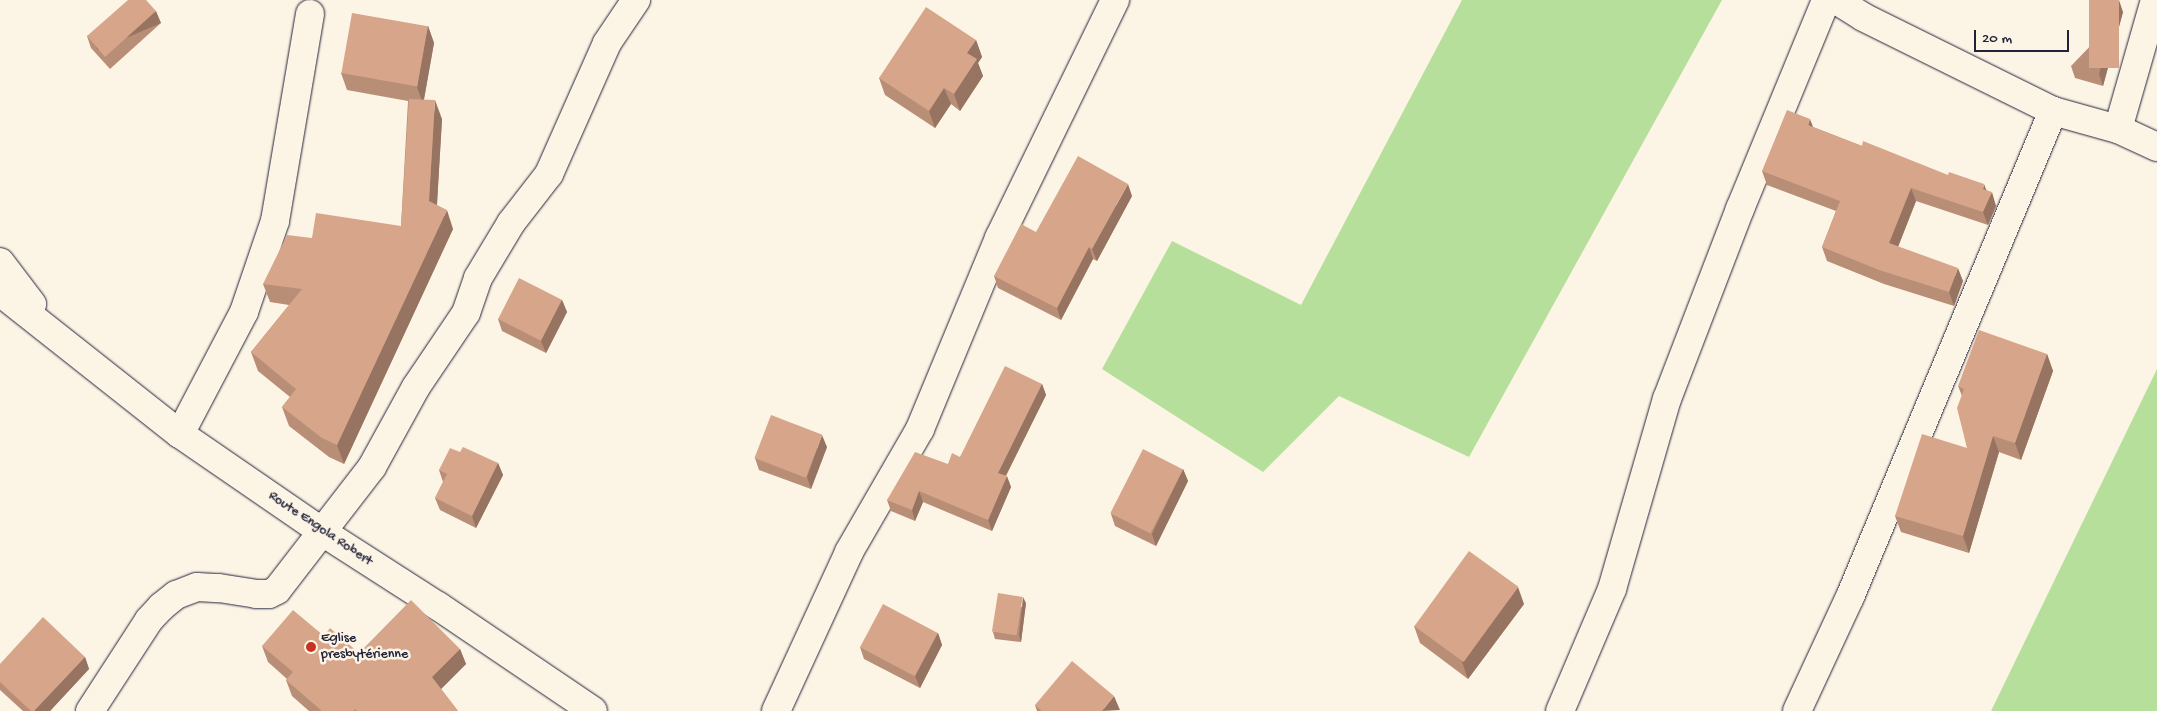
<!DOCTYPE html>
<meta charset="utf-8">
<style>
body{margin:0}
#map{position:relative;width:2157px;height:711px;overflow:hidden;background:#fcf5e5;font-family:"Gochi Hand",sans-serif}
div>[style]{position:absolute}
.green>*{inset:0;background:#b7df9c}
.roads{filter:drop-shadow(0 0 1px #22223b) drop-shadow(0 0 1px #22223b)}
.minor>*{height:28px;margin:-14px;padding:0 14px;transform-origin:14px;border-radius:14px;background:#fcf5e5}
.tertiary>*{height:28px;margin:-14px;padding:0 14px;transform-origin:14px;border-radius:14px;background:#fcf5e5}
.wall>*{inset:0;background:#b98e77}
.shaded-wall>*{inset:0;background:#967461;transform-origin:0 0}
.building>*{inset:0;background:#d7a58a;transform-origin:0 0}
.dots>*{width:14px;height:14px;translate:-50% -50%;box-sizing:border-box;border:2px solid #fcf5e5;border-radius:50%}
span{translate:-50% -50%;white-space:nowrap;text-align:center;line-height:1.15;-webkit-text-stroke:5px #fcf5e5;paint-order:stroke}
.street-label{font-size:14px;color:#22223b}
.poi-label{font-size:14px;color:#22223b}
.left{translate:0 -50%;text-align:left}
.scale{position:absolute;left:1974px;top:30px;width:95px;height:22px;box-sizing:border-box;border:2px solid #22223b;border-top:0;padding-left:6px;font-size:15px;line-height:18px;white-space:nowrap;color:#22223b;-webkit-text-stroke:4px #fcf5e5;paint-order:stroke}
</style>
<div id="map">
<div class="green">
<div style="clip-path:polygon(1462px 0,1722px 0,1469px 457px,1339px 396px,1263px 472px,1102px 369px,1172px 241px,1301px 305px)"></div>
<div style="clip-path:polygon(2157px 369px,2157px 711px,1991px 711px)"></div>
</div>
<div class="roads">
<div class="minor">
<div style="left:1836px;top:0;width:32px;rotate:32deg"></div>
<div style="left:1863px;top:17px;width:212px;rotate:26.3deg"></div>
<div style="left:2053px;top:111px;width:67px;rotate:15.5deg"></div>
<div style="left:2118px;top:129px;width:43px;rotate:24.8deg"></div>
<div style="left:2118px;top:129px;width:134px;rotate:-74deg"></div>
<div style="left:180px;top:434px;width:138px;rotate:-62.3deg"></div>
<div style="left:244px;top:312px;width:96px;rotate:-71.2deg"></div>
<div style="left:275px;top:221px;width:210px;rotate:-80.4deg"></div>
<div style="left:90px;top:711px;width:108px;rotate:-57deg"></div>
<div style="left:149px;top:620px;width:18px;rotate:-47deg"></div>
<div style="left:161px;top:607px;width:19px;rotate:-39deg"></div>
<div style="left:176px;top:595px;width:22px;rotate:-21deg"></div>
<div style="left:197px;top:587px;width:22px;rotate:3deg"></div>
<div style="left:219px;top:588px;width:37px;rotate:9deg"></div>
<div style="left:256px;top:594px;width:13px"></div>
<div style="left:269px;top:594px;width:9px;rotate:-27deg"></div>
<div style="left:277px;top:590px;width:155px;rotate:-52.3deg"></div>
<div style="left:372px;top:467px;width:91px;rotate:-61.2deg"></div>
<div style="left:416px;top:387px;width:89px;rotate:-56deg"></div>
<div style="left:466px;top:313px;width:37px;rotate:-71deg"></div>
<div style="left:478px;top:278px;width:64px;rotate:-59deg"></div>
<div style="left:511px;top:223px;width:62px;rotate:-52.2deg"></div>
<div style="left:549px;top:174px;width:143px;rotate:-66.1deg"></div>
<div style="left:607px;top:43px;width:52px;rotate:-56deg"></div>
<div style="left:776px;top:711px;width:175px;rotate:-65.3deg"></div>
<div style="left:849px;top:552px;width:142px;rotate:-60deg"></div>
<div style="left:920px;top:429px;width:207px;rotate:-67.5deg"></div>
<div style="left:999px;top:238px;width:265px;rotate:-64deg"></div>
<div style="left:1560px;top:711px;width:133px;rotate:-66.9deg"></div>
<div style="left:1612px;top:589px;width:198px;rotate:-73.9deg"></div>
<div style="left:1667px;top:399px;width:204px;rotate:-69deg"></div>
<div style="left:1740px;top:209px;width:226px;rotate:-67.6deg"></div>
<div style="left:1797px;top:711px;width:126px;rotate:-65.1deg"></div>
<div style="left:1850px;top:597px;width:527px;rotate:-67.33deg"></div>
</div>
<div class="tertiary">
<div style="left:0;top:262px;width:53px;rotate:52.7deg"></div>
<div style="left:0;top:292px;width:229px;rotate:38.3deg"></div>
<div style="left:180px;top:434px;width:171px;rotate:34.5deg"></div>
<div style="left:321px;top:531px;width:139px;rotate:32.7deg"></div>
<div style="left:438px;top:606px;width:187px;rotate:34.1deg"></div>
</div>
</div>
<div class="wall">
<div style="clip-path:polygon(2123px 12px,2103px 86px,2075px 78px,2071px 66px)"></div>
<div style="clip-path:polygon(161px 23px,110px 69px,91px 48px,87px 36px)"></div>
<div style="clip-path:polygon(428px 26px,434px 43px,424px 100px,442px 119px,437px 205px,453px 229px,344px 464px,329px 457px,289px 426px,282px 407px,290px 397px,258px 371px,251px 352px,289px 305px,270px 302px,263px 284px,312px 238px,401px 226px,408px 101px,347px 90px,341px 73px)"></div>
<div style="clip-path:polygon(976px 40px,982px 57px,978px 63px,983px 76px,960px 111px,951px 104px,935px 128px,885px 95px,879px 78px)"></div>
<div style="clip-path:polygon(1813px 127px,1862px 146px,1987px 190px,1996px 206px,1988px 225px,1916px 201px,1898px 247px,1963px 281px,1954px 306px,1884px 284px,1827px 261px,1822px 247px,1836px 211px,1767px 185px,1762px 171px)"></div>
<div style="clip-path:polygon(1132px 196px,1097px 261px,1093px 259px,1061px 320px,998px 288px,994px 276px)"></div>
<div style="clip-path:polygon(562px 300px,567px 312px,546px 353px,502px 331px,498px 319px)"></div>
<div style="clip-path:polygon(2047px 354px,2053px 371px,2021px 460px,1999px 452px,1969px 553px,1901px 532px,1895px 516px,1967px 448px,1962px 396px,1958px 386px)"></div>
<div style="clip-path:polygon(1042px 384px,1046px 395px,1006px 476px,1011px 487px,992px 531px,923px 502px,915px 521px,891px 511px,887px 500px,960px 457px)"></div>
<div style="clip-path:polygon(827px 447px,811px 489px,759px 470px,755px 458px)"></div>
<div style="clip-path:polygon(460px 452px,498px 463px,503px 475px,476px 528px,440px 510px,435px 498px,443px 482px,439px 470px)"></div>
<div style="clip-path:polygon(1183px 469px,1188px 481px,1156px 546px,1115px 526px,1111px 514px)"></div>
<div style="clip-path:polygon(1026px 603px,1021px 642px,995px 639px,993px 632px)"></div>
<div style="clip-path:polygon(1524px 604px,1468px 679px,1420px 643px,1414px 626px)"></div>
<div style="clip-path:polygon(938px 633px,942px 645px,920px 688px,864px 659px,860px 647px)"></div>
<div style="clip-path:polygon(324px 636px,359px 653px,460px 649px,466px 664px,441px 689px,458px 711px,309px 711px,292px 696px,286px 680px,287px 679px,268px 662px,262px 646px)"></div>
<div style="clip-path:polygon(85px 657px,89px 669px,50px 711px,23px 711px,0 690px,0 664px)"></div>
<div style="clip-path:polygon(1035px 705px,1120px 710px,1037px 711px)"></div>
</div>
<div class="shaded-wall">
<div style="clip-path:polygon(2119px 0,2123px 12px,2103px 86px,2099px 74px)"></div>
<div style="left:156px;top:11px;width:13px;height:69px;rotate:67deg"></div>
<div style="clip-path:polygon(428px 26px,434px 43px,423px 104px,417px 87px)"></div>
<div style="clip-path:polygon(976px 40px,982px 57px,978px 63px,983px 76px,960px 111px,954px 94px,967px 53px)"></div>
<div style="clip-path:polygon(944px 88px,951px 104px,935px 128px,929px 111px)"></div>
<div style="clip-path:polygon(435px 100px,442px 119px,436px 220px,429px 201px)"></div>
<div style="clip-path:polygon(1810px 119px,1815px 132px,1808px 125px)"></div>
<div style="clip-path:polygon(1128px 184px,1132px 196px,1097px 261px,1092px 249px)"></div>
<div style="clip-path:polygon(1984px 184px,1989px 197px,1992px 192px,1996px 206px,1988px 225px,1983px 212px,1983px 189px)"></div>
<div style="clip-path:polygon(1911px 188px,1916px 201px,1894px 257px,1889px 243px)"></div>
<div style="clip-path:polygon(447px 210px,453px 229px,344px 464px,337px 445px)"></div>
<div style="clip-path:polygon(1089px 247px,1093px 259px,1061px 320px,1057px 308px)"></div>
<div style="clip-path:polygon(1958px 268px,1963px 281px,1954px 306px,1949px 292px)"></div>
<div style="clip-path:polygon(562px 300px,567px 312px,546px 353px,541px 341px)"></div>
<div style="clip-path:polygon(2047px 354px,2053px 371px,2021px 460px,2015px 443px)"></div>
<div style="clip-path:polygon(1042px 384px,1046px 395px,1002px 483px,998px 473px)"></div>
<div style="clip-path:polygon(822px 435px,827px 447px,811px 489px,807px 477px)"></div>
<div style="clip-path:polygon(1993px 436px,1999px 452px,1969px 553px,1963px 536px)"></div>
<div style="clip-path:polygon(498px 463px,503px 475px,476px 528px,472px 516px)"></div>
<div style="clip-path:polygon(1183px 469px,1188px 481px,1156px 546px,1152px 534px)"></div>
<div style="clip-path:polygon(1007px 476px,1011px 487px,992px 531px,988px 520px)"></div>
<div style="clip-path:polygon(919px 491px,923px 502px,915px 521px,912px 510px)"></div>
<div style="clip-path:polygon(1518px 587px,1524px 604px,1468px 679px,1462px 662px)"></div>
<div style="clip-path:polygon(1023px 597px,1026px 603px,1021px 642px,1019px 635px)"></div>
<div style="clip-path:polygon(938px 633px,942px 645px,920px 688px,915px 676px)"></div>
<div style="clip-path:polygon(460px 649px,466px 664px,437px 693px,432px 677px)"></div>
<div style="clip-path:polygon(85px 657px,89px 669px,50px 711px,34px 711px)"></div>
<div style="clip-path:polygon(1114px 696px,1120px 710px,1102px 711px)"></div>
</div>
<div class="building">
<div style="clip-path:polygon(128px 0,146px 0,156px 11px,105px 57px,87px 36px)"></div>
<div style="left:2089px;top:0;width:30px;height:68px"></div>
<div style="clip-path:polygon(926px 7px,976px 40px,967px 53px,977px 59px,954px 94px,944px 88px,929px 111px,879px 78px)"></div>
<div style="left:352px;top:13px;width:77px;height:61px;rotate:10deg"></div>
<div style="clip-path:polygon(409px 99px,435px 100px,429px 201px,447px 210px,337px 445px,322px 438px,282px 407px,296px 389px,251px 352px,302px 289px,263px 284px,287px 235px,312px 238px,316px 213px,401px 226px)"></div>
<div style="clip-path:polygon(1787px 110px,1810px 119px,1808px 125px,1862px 146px,1863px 141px,1948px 175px,1949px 172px,1984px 184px,1983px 189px,1992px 192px,1983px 212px,1911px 188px,1889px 243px,1958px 268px,1949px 292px,1879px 270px,1822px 247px,1840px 201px,1762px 171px)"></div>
<div style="clip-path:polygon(1078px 156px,1128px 184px,1092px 249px,1089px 247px,1057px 308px,994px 276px,1021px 224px,1036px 232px)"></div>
<div style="left:519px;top:278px;width:48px;height:46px;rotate:27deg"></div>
<div style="clip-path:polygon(1979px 330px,2047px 354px,2015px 443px,1993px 436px,1963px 536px,1895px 516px,1922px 434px,1967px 448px,1957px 408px,1964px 389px,1958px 386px)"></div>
<div style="clip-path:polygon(1005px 366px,1042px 384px,998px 473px,1007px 476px,988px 520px,919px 491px,912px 510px,887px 500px,915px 452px,948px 464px,952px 453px,960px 457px)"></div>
<div style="left:771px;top:415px;width:55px;height:46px;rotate:21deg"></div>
<div style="clip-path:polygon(463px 447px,498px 463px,472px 516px,435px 498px,447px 474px,439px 470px,450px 448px,460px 452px)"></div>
<div style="left:1143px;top:449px;width:45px;height:72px;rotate:27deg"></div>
<div style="left:1469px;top:551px;width:61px;height:93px;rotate:36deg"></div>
<div style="left:998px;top:593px;width:25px;height:39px;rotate:9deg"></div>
<div style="clip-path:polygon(411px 600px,460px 649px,432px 677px,458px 711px,357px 711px,355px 709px,353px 711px,322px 711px,286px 680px,293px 672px,262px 646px,293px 610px,324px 636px,330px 628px,359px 653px)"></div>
<div style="left:883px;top:604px;width:62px;height:49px;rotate:28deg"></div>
<div style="clip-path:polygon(43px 617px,85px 657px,34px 711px,31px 711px,0 682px,0 664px)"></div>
<div style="clip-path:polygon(1072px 661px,1114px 696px,1102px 711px,1042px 711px,1035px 705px)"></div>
</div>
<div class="dots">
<div style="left:311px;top:647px;background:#c8321e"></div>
</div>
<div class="street-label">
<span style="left:320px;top:529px;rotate:34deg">Route Engola Robert</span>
</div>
<div class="poi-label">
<span class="left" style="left:321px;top:647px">Eglise<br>presbytérienne</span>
</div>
<div class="scale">20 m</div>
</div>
